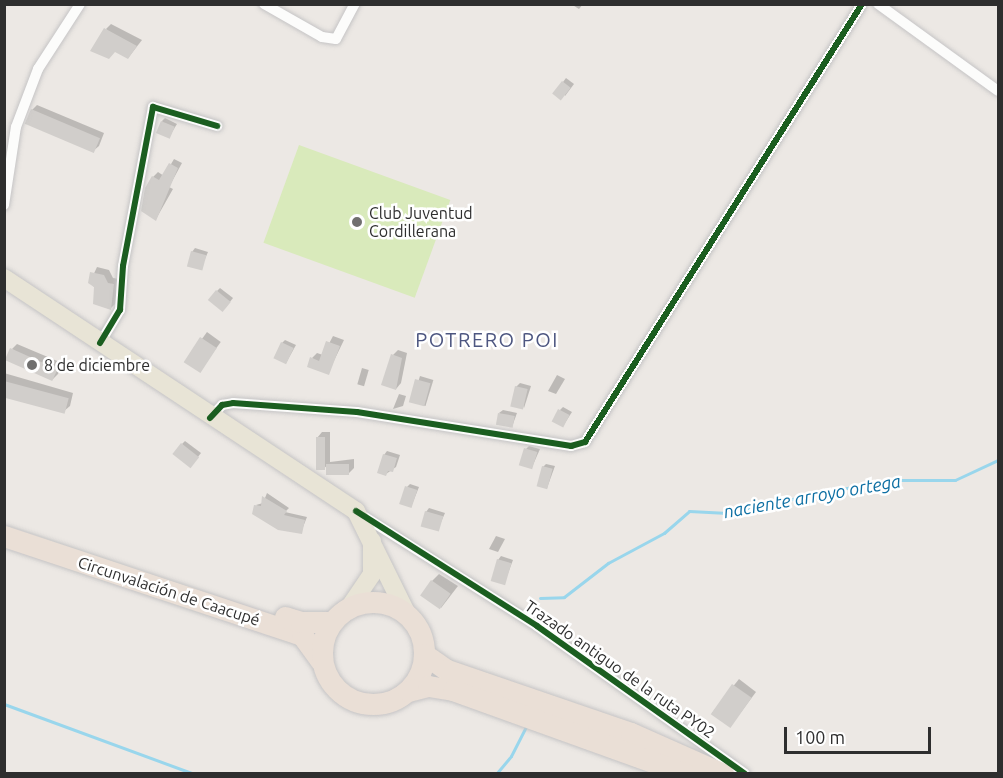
<!DOCTYPE html>
<meta charset="utf-8">
<style>
body{margin:0}
#map{position:relative;width:1003px;height:778px;overflow:hidden;background:#ece8e4;font-family:Ubuntu,sans-serif}
div>[style]{position:absolute}
.pitch>*{inset:0;background:#d9eabb;transform-origin:0 0}
.shadow>*{inset:0;background:#0003;transform-origin:0 0}
.stream>*{height:3px;margin:-1.5px;padding:0 1.5px;transform-origin:1.5px;border-radius:1.5px;background:#99d6ec}
.building>*{inset:0;background:#d1cecb;transform-origin:0 0}
.roads{filter:drop-shadow(0 0 2px #c5c4c5) drop-shadow(0 0 2px #c5c4c5)}
.street>*{height:10px;margin:-5px;padding:0 5px;transform-origin:5px;border-radius:5px;background:#fcfcfb}
.primary>*{height:18px;margin:-9px;padding:0 9px;transform-origin:9px;border-radius:9px;background:#e8e4d6}
.highway>*{height:21px;margin:-10.5px;padding:0 10.5px;transform-origin:10.5px;border-radius:10.5px;background:#eadfd6}
.highway>.ring{margin:-10.5px;padding:0;box-sizing:content-box;background:none;border:21px solid #eadfd6;border-radius:50%}
.cycleway>*{height:6px;margin:-3px;padding:0 3px;transform-origin:3px;border-radius:3px;background:#1b5e20}
.dots>*{width:16px;height:16px;translate:-50% -50%;box-sizing:border-box;border:3px solid #fff;border-radius:50%}
span{translate:-50% -50%;white-space:nowrap;text-align:center;line-height:1.15;-webkit-text-stroke:5px #fff;paint-order:stroke}
.poi-label{font-size:16px;color:#2e2e2e}
.left{translate:0 -50%;text-align:left}
.street-label{font-size:16px;color:#2e2e2e}
.water-label{font-size:18px;color:#0d6fa3;font-style:italic}
.quarter-label{font-size:20px;color:#4d5680;letter-spacing:1.5px}
.frame{position:absolute;inset:0;border:6px solid #2e2e2e;pointer-events:none}
.scale{position:absolute;left:784px;top:727px;width:147px;height:27px;box-sizing:border-box;border:3px solid #2e2e2e;border-top:0;padding-left:8px;font-size:18px;line-height:21px;white-space:nowrap;color:#2e2e2e;-webkit-text-stroke:4px #fff;paint-order:stroke}
</style>
<div id="map">
<div class="pitch">
<div style="left:299px;top:145px;width:161px;height:104px;rotate:20deg"></div>
</div>
<div class="shadow">
<div style="clip-path:polygon(571px 4px,583px 4px,579px 9px)"></div>
<div style="clip-path:polygon(111px 24px,142px 40px,128px 58px,106px 29px)"></div>
<div style="clip-path:polygon(566px 78px,574px 84px,565px 96px,563px 82px)"></div>
<div style="clip-path:polygon(37px 105px,104px 133px,99px 146px,93px 151px,32px 110px)"></div>
<div style="clip-path:polygon(165px 118px,177px 124px,169px 137px,162px 121px)"></div>
<div style="clip-path:polygon(174px 159px,182px 163px,169px 187px,173px 189px,156px 219px,153px 177px,158px 172px,164px 176px)"></div>
<div style="clip-path:polygon(195px 248px,208px 252px,201px 268px,192px 252px)"></div>
<div style="clip-path:polygon(97px 267px,109px 270px,113px 278px,119px 279px,116px 303px,111px 308px,90px 282px)"></div>
<div style="clip-path:polygon(220px 288px,233px 298px,226px 307px,217px 291px)"></div>
<div style="left:207px;top:332px;width:17px;height:36px;rotate:36deg"></div>
<div style="clip-path:polygon(333px 336px,344px 340px,328px 373px,312px 358px,317px 353px,323px 355px)"></div>
<div style="clip-path:polygon(285px 340px,296px 345px,286px 363px,282px 343px)"></div>
<div style="clip-path:polygon(17px 344px,62px 363px,58px 374px,53px 379px,12px 349px)"></div>
<div style="clip-path:polygon(398px 350px,407px 353px,401px 383px,396px 389px,393px 355px)"></div>
<div style="left:362px;top:368px;width:7px;height:17px;rotate:16deg"></div>
<div style="clip-path:polygon(4px 373px,73px 393px,70px 406px,64px 411px,4px 393px)"></div>
<div style="clip-path:polygon(557px 375px,565px 379px,556px 394px,548px 391px)"></div>
<div style="left:420px;top:376px;width:14px;height:27px;rotate:17deg"></div>
<div style="clip-path:polygon(520px 383px,531px 386px,524px 408px,516px 387px)"></div>
<div style="clip-path:polygon(399px 394px,406px 396px,403px 406px,393px 409px)"></div>
<div style="clip-path:polygon(563px 407px,572px 412px,563px 426px,560px 410px)"></div>
<div style="clip-path:polygon(503px 410px,517px 413px,513px 424px,499px 413px)"></div>
<div style="clip-path:polygon(322px 432px,330px 432px,330px 462px,354px 459px,354px 468px,349px 473px,327px 466px,324px 468px,317px 438px)"></div>
<div style="clip-path:polygon(185px 441px,201px 453px,194px 462px,182px 444px)"></div>
<div style="clip-path:polygon(529px 446px,540px 449px,532px 467px,526px 449px)"></div>
<div style="clip-path:polygon(387px 451px,400px 455px,396px 467px,386px 474px,384px 455px)"></div>
<div style="clip-path:polygon(546px 464px,555px 466px,547px 488px,543px 467px)"></div>
<div style="clip-path:polygon(410px 484px,419px 487px,411px 507px,407px 487px)"></div>
<div style="clip-path:polygon(267px 493px,289px 508px,285px 512px,307px 517px,301px 532px,256px 505px,263px 503px)"></div>
<div style="clip-path:polygon(429px 508px,445px 513px,438px 529px,426px 512px)"></div>
<div style="clip-path:polygon(496px 536px,505px 539px,498px 552px,489px 549px)"></div>
<div style="clip-path:polygon(501px 556px,513px 560px,504px 584px,498px 560px)"></div>
<div style="clip-path:polygon(439px 574px,458px 586px,441px 608px,432px 581px)"></div>
<div style="clip-path:polygon(739px 679px,756px 692px,735px 720px,712px 713px)"></div>
</div>
<div class="stream">
<div style="left:540px;top:598px;width:24px;rotate:-2deg"></div>
<div style="left:564px;top:597px;width:56px;rotate:-37.7deg"></div>
<div style="left:608px;top:563px;width:64px;rotate:-28.2deg"></div>
<div style="left:664px;top:533px;width:33px;rotate:-41deg"></div>
<div style="left:689px;top:511px;width:34px;rotate:3deg"></div>
<div style="left:723px;top:513px;width:167px;rotate:-11.4deg"></div>
<div style="left:887px;top:480px;width:68px"></div>
<div style="left:955px;top:480px;width:47px;rotate:-24.9deg"></div>
<div style="left:4px;top:704px;width:202px;rotate:20.2deg"></div>
<div style="left:496px;top:774px;width:23px;rotate:-50deg"></div>
<div style="left:511px;top:756px;width:35px;rotate:-63deg"></div>
</div>
<div class="building">
<div style="clip-path:polygon(104px 28px,137px 46px,128px 59px,115px 52px,109px 59px,90px 51px)"></div>
<div style="left:562px;top:81px;width:11px;height:16px;rotate:38deg"></div>
<div style="left:31px;top:109px;width:75px;height:16px;rotate:23deg"></div>
<div style="left:161px;top:121px;width:15px;height:13px;rotate:23deg"></div>
<div style="clip-path:polygon(169px 163px,178px 168px,156px 221px,141px 211px,145px 188px,152px 176px,159px 180px)"></div>
<div style="left:191px;top:251px;width:16px;height:16px;rotate:15deg"></div>
<div style="clip-path:polygon(90px 272px,104px 275px,108px 283px,114px 284px,111px 310px,93px 304px,94px 287px,88px 283px)"></div>
<div style="left:216px;top:290px;width:19px;height:13px;rotate:39deg"></div>
<div style="left:200px;top:337px;width:20px;height:30px;rotate:33deg"></div>
<div style="clip-path:polygon(326px 341px,340px 346px,329px 375px,307px 367px,310px 357px,319px 361px)"></div>
<div style="left:281px;top:342px;width:14px;height:18px;rotate:25deg"></div>
<div style="left:10px;top:348px;width:52px;height:13px;rotate:24deg"></div>
<div style="clip-path:polygon(391px 354px,402px 358px,396px 390px,381px 385px)"></div>
<div style="left:415px;top:379px;width:16px;height:24px;rotate:15deg"></div>
<div style="left:4px;top:381px;width:67px;height:16px;rotate:15deg"></div>
<div style="left:515px;top:386px;width:13px;height:21px;rotate:13deg"></div>
<div style="left:558px;top:409px;width:13px;height:14px;rotate:27deg"></div>
<div style="left:498px;top:413px;width:17px;height:12px;rotate:10deg"></div>
<div style="left:316px;top:437px;width:9px;height:33px"></div>
<div style="left:181px;top:443px;width:23px;height:14px;rotate:38deg"></div>
<div style="left:524px;top:448px;width:14px;height:18px;rotate:17deg"></div>
<div style="clip-path:polygon(383px 454px,397px 458px,393px 472px,388px 471px,386px 476px,377px 473px)"></div>
<div style="left:326px;top:464px;width:23px;height:11px"></div>
<div style="left:542px;top:466px;width:11px;height:21px;rotate:15deg"></div>
<div style="left:405px;top:486px;width:13px;height:19px;rotate:18deg"></div>
<div style="clip-path:polygon(262px 496px,287px 511px,284px 515px,305px 520px,302px 534px,278px 530px,252px 514px,254px 505px,261px 506px)"></div>
<div style="left:425px;top:511px;width:19px;height:16px;rotate:16deg"></div>
<div style="left:497px;top:559px;width:15px;height:23px;rotate:16deg"></div>
<div style="left:431px;top:580px;width:24px;height:19px;rotate:35deg"></div>
<div style="left:732px;top:684px;width:24px;height:37px;rotate:35deg"></div>
</div>
<div class="roads">
<div class="street">
<div style="left:264px;top:4px;width:67px;rotate:29.6deg"></div>
<div style="left:322px;top:37px;width:14px;rotate:8deg"></div>
<div style="left:336px;top:39px;width:40px;rotate:-62deg"></div>
<div style="left:878px;top:4px;width:148px;rotate:35.9deg"></div>
<div style="left:4px;top:205px;width:79px;rotate:-81.3deg"></div>
<div style="left:16px;top:127px;width:62px;rotate:-69.2deg"></div>
<div style="left:38px;top:69px;width:77px;rotate:-57.1deg"></div>
<div style="left:100px;top:343px;width:39px;rotate:-59deg"></div>
<div style="left:120px;top:310px;width:44px;rotate:-86.1deg"></div>
<div style="left:123px;top:266px;width:162px;rotate:-79.3deg"></div>
<div style="left:153px;top:107px;width:67px;rotate:16.5deg"></div>
<div style="left:210px;top:418px;width:18px;rotate:-47deg"></div>
<div style="left:222px;top:405px;width:11px;rotate:-10deg"></div>
<div style="left:233px;top:403px;width:124px;rotate:4.2deg"></div>
<div style="left:357px;top:412px;width:217px;rotate:9deg"></div>
<div style="left:571px;top:446px;width:15px;rotate:-16deg"></div>
<div style="left:585px;top:442px;width:518px;rotate:-57.69deg"></div>
<div style="left:360px;top:514px;width:209px;rotate:32.3deg"></div>
<div style="left:537px;top:626px;width:255px;rotate:35.4deg"></div>
</div>
<div class="primary">
<div style="left:4px;top:278px;width:422px;rotate:33.5deg"></div>
<div style="left:356px;top:511px;width:117px;rotate:63.7deg"></div>
<div style="left:349px;top:608px;width:41px;rotate:-55.9deg"></div>
<div style="left:372px;top:574px;width:33px;rotate:-90deg"></div>
</div>
<div class="highway">
<div style="left:4px;top:536px;width:314px;rotate:18.4deg"></div>
<div style="left:302px;top:635px;width:32px;rotate:54deg"></div>
<div class="ring" style="left:322px;top:602px;width:81px;height:81px"></div>
<div style="left:285px;top:617px;width:17px;rotate:17deg"></div>
<div style="left:301px;top:622px;width:30px"></div>
<div style="left:424px;top:654px;width:28px;rotate:35deg"></div>
<div style="left:447px;top:670px;width:194px;rotate:18.9deg"></div>
<div style="left:631px;top:733px;width:101px;rotate:24deg"></div>
<div style="left:408px;top:691px;width:21px;rotate:-14deg"></div>
<div style="left:428px;top:686px;width:25px;rotate:9deg"></div>
<div style="left:453px;top:690px;width:248px;rotate:19.8deg"></div>
</div>
</div>
<div class="cycleway">
<div style="left:100px;top:343px;width:39px;rotate:-59deg"></div>
<div style="left:120px;top:310px;width:44px;rotate:-86.1deg"></div>
<div style="left:123px;top:266px;width:162px;rotate:-79.3deg"></div>
<div style="left:153px;top:107px;width:67px;rotate:16.5deg"></div>
<div style="left:210px;top:418px;width:18px;rotate:-47deg"></div>
<div style="left:222px;top:405px;width:11px;rotate:-10deg"></div>
<div style="left:233px;top:403px;width:124px;rotate:4.2deg"></div>
<div style="left:357px;top:412px;width:217px;rotate:9deg"></div>
<div style="left:571px;top:446px;width:15px;rotate:-16deg"></div>
<div style="left:585px;top:442px;width:518px;rotate:-57.69deg"></div>
<div style="left:356px;top:511px;width:214px;rotate:32.4deg"></div>
<div style="left:537px;top:626px;width:255px;rotate:35.4deg"></div>
</div>
<div class="dots">
<div style="left:357px;top:222px;background:#706f6e"></div>
<div style="left:32px;top:365px;background:#706f6e"></div>
</div>
<div class="poi-label">
<span class="left" style="left:369px;top:222px">Club Juventud<br>Cordillerana</span>
<span class="left" style="left:44px;top:365px">8 de diciembre</span>
</div>
<div class="street-label">
<span style="left:169px;top:591px;rotate:18deg">Circunvalación de Caacupé</span>
<span style="left:620px;top:669px;rotate:35deg">Trazado antiguo de la ruta PY02</span>
</div>
<div class="water-label">
<span style="left:812px;top:496px;rotate:-10deg">naciente arroyo ortega</span>
</div>
<div class="quarter-label">
<span style="left:487px;top:339px">POTRERO POI</span>
</div>
<div class="frame"></div>
<div class="scale">100 m</div>
</div>
